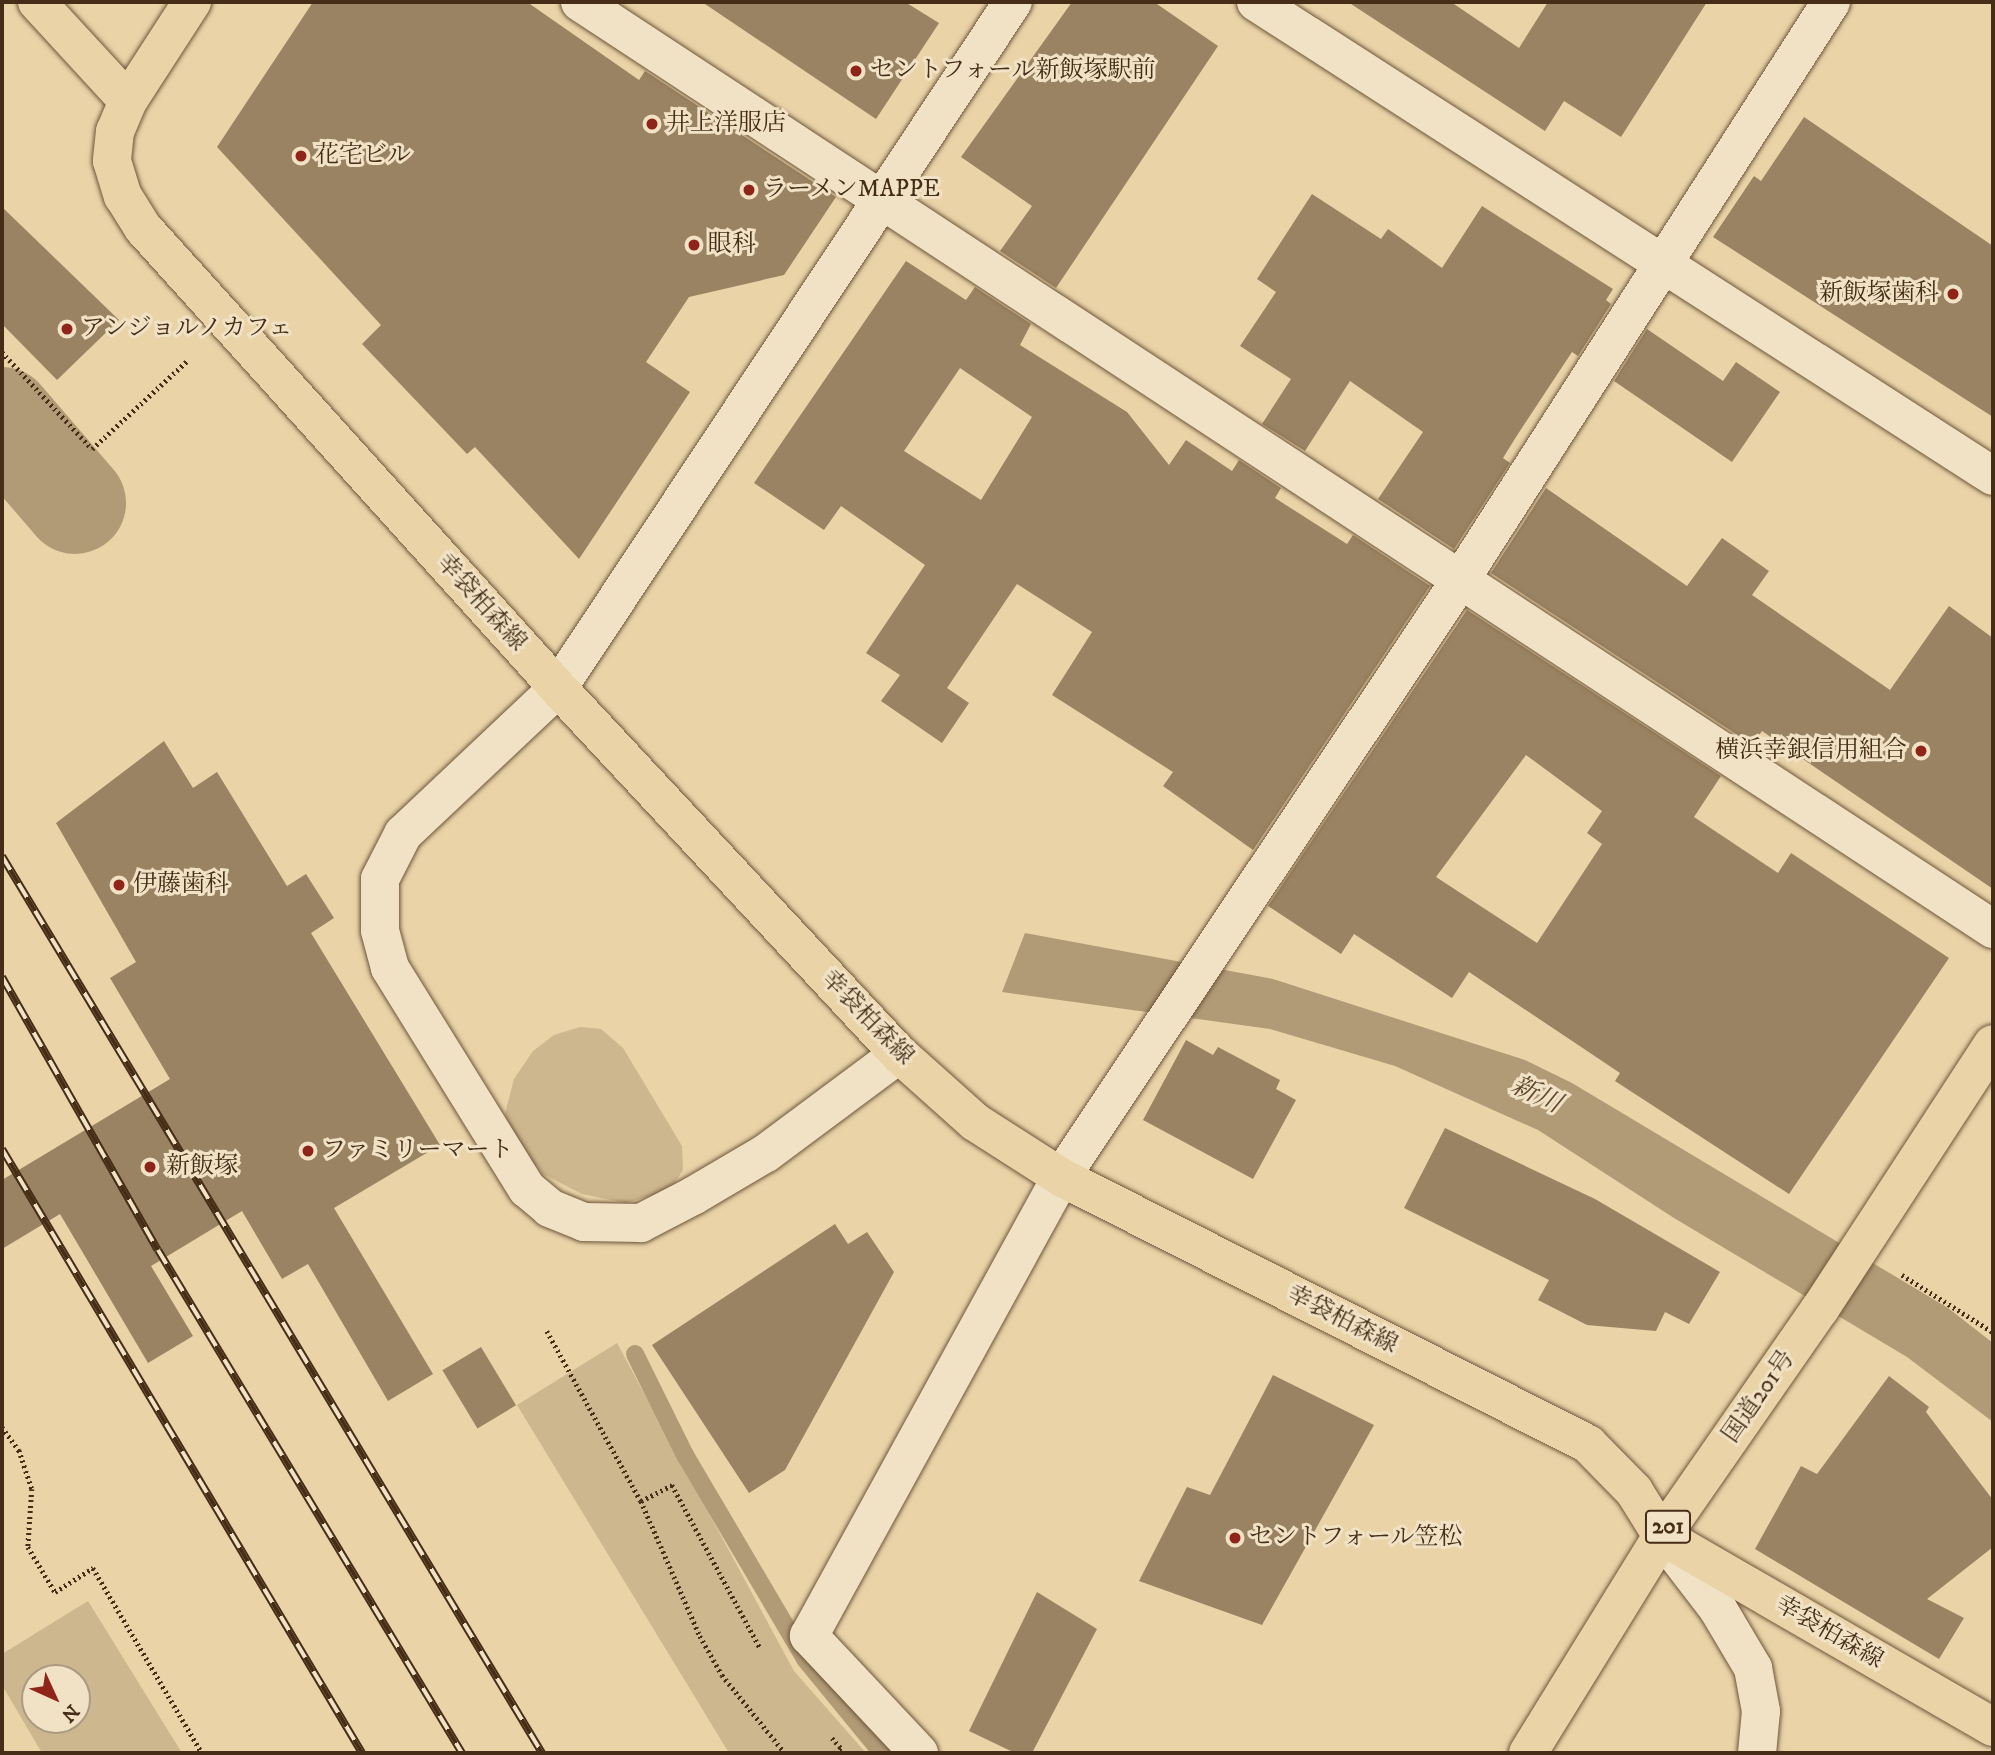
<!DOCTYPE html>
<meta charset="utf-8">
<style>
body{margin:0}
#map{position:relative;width:1995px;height:1755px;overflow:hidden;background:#e9d3a7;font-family:"IM FELL DW Pica","Noto Serif JP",serif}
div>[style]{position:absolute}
.green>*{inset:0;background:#cdb78f}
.water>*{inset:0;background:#b19b76}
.stream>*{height:18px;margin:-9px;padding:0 9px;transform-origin:9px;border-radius:9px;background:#b19b76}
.river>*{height:102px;margin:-51px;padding:0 51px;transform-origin:51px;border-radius:51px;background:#b19b76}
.building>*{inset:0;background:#9a8362;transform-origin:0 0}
.path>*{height:4.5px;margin-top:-2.25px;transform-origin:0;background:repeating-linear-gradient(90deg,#452d17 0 2px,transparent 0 5.5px)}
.roads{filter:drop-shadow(0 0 2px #6e563b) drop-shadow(0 0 2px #6e563b)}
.minor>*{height:38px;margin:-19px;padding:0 19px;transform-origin:19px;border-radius:19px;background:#f1e2c6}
.major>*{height:38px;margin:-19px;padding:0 19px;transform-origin:19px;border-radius:19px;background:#e9d3a7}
.highway>*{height:38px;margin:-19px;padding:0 19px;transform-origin:19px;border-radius:19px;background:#e9d3a7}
.rail>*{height:8px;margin-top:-4px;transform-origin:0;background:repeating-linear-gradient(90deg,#f1e2c6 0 16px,#452d17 0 32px);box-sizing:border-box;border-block:2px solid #452d17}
.dots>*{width:19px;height:19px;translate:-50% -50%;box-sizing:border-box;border:4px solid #f1e2c6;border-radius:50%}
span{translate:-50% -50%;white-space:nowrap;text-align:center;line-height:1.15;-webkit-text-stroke:6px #f1e2c6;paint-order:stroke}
.shield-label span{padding:2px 5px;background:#f1e2c6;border:2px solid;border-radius:5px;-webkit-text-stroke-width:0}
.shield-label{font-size:23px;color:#452d17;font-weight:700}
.poi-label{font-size:24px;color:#452d17}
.left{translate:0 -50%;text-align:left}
.right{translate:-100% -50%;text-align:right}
.street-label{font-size:24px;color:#452d17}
.water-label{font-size:26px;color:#60482f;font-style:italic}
.frame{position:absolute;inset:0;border:4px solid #452d17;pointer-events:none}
.north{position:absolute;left:21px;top:1664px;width:70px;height:70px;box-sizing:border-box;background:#f1e2c6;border:2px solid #ac9a80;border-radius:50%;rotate:135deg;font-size:19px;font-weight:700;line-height:28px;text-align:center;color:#452d17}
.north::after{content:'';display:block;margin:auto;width:24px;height:32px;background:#8f2418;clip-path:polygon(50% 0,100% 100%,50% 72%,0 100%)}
</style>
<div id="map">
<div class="green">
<div style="clip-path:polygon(580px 1027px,601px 1029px,623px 1048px,682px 1146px,683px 1170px,670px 1190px,626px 1203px,582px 1194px,543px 1174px,520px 1147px,505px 1114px,514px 1079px,533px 1051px,554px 1035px)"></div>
<div style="clip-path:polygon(617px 1343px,794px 1671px,866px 1753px,729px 1753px,517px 1405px)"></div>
<div style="clip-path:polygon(evenodd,88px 1601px,182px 1753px,42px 1753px,2px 1685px,2px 1654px,88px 1601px,35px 1678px,77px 1678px,77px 1720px,35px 1720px,35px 1678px)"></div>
</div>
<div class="water">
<div style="clip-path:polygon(2px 387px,88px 476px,48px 512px,2px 462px)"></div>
<div style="clip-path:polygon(1025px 933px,1273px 979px,1525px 1060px,1572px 1083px,1948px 1308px,1993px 1343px,1993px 1422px,1907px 1357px,1674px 1218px,1538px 1130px,1395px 1066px,1270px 1029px,1002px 992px)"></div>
</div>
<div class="stream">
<div style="left:635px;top:1354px;width:113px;rotate:63.7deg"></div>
<div style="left:685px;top:1455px;width:237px;rotate:59.5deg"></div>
<div style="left:805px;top:1659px;width:122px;rotate:50.7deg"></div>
</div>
<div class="river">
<div style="left:2px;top:418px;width:112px;rotate:49.3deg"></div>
</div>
<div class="building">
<div style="clip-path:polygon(313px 2px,527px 2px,639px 80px,645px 71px,836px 197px,784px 275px,689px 297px,646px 362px,690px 392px,579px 559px,475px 447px,467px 454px,362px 344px,381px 325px,217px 147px)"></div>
<div style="clip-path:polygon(702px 2px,905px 2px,939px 23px,876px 119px)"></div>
<div style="clip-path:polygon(1072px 2px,1154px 2px,1218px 46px,1056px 288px,1000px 251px,1032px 206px,961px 157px)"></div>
<div style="clip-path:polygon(1348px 2px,1451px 2px,1519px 48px,1548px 2px,1707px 2px,1621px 137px,1564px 101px,1545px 131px)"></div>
<div style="clip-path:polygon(1804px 117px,1993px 246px,1993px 417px,1713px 237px,1754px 176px,1761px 181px)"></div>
<div style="clip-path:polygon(1312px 194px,1381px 239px,1388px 229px,1442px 268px,1482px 206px,1613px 289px,1606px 300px,1611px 304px,1578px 356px,1572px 352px,1516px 437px,1503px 458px,1510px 463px,1454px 549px,1378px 499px,1423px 432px,1350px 381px,1305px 451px,1262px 424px,1291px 379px,1240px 346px,1276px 292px,1257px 279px)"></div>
<div style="clip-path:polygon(2px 207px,119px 320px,57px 380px,2px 324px)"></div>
<div style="clip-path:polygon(evenodd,906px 261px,966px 300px,975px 287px,1031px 324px,1020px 345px,1127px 412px,1169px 465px,1186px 440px,1232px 471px,1239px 460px,1281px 488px,1275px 498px,1347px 544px,1353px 535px,1430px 586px,1253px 850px,1163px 786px,1173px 772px,1052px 695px,1092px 632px,1017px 584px,947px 688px,969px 703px,942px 743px,881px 701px,900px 675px,866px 653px,925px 565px,841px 506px,824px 530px,754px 483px,906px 261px,960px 368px,1032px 417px,981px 500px,904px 451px,960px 368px)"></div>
<div style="clip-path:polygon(1647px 329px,1723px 381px,1736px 362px,1780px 392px,1732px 462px,1614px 381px)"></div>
<div style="clip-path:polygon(1546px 488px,1687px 586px,1722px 538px,1769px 571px,1752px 595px,1890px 690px,1949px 606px,1993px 638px,1993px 889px,1762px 731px,1755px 741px,1747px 736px,1745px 740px,1491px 573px)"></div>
<div style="clip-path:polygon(evenodd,1467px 610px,1721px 776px,1694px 817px,1778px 873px,1791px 853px,1949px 958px,1789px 1194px,1615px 1081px,1620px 1073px,1469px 972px,1452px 998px,1354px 934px,1341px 954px,1268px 906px,1467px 610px,1526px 755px,1602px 811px,1587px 833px,1602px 844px,1537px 943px,1436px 877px,1526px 755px)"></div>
<div style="clip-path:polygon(164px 741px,193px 788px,217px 772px,287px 886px,306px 874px,334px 918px,311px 933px,440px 1145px,334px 1208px,433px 1374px,388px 1401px,308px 1264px,282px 1279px,242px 1211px,151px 1266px,193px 1336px,148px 1363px,60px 1214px,2px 1249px,2px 1180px,170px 1079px,110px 978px,136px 962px,56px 823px)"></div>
<div style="clip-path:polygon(1186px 1040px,1213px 1055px,1218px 1047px,1280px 1080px,1276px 1089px,1296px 1100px,1253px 1179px,1143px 1120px)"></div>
<div style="clip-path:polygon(1445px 1128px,1595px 1199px,1720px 1272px,1689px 1324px,1665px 1312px,1656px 1331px,1587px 1325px,1538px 1300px,1549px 1280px,1404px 1208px)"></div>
<div style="clip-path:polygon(835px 1224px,848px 1244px,867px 1232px,894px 1272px,785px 1470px,749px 1493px,652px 1345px)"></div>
<div style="left:481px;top:1347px;width:68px;height:45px;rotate:59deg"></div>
<div style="clip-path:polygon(1273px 1375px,1374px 1425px,1262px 1625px,1139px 1581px,1187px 1487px,1210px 1495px)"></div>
<div style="clip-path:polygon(1889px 1376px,1929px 1407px,1926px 1412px,1993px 1500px,1993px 1547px,1927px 1599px,1964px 1618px,1939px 1659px,1755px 1549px,1801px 1466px,1817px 1474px)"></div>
<div style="clip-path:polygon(1037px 1592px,1097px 1629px,1032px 1753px,1015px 1753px,969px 1731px)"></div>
</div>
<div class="path">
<div style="left:2px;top:352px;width:132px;rotate:47.1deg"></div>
<div style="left:92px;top:449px;width:131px;rotate:-42.8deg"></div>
<div style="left:1902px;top:1275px;width:107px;rotate:32.1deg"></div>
<div style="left:547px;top:1331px;width:194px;rotate:61.1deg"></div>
<div style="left:641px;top:1501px;width:147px;rotate:66.4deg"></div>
<div style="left:700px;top:1636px;width:45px;rotate:60.6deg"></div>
<div style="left:722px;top:1675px;width:100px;rotate:51.1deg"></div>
<div style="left:2px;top:1427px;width:29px;rotate:54deg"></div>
<div style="left:19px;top:1450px;width:41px;rotate:71.6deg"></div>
<div style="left:32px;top:1489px;width:58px;rotate:93.9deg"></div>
<div style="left:28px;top:1547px;width:52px;rotate:59deg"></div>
<div style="left:55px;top:1592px;width:45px;rotate:-32.3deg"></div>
<div style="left:93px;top:1568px;width:215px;rotate:59.5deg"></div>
<div style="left:641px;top:1501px;width:35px;rotate:-27deg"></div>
<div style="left:672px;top:1485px;width:185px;rotate:61.6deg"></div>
<div style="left:832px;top:1738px;width:13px;rotate:48deg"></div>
<div style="left:841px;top:1748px;width:7px;rotate:135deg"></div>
</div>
<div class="roads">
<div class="minor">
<div style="left:580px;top:2px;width:1690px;rotate:33.27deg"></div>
<div style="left:1256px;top:2px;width:876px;rotate:32.75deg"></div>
<div style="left:899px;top:1054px;width:166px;rotate:143.3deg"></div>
<div style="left:766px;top:1153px;width:85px;rotate:149.5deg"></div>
<div style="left:693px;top:1196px;width:59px;rotate:152.6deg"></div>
<div style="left:641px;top:1223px;width:57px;rotate:-179deg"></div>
<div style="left:584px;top:1222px;width:37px;rotate:-158deg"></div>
<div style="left:550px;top:1208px;width:30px;rotate:-140deg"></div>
<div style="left:527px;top:1189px;width:260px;rotate:-121.8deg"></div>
<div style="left:390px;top:968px;width:39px;rotate:-105deg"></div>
<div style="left:380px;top:930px;width:51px;rotate:-90deg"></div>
<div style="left:380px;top:879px;width:51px;rotate:-62.9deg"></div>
<div style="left:403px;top:834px;width:213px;rotate:-43.3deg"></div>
<div style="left:558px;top:688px;width:823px;rotate:-56.45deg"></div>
<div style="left:1662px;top:1536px;width:92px;rotate:52.5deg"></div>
<div style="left:1718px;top:1609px;width:69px;rotate:59.3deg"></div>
<div style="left:1753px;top:1668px;width:44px;rotate:79.5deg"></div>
<div style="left:1761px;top:1711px;width:42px;rotate:95.4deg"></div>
<div style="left:919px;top:1753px;width:161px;rotate:-133.2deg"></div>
<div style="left:809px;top:1636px;width:524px;rotate:-61.23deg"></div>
<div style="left:1061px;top:1177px;width:716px;rotate:-56.22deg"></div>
<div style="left:1459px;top:582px;width:689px;rotate:-57.32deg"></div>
</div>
<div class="major">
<div style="left:37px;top:2px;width:134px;rotate:47.4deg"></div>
<div style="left:192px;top:2px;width:118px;rotate:122.9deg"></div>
<div style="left:128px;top:101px;width:33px;rotate:113deg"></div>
<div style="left:115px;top:131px;width:30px;rotate:96deg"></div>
<div style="left:112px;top:161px;width:37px;rotate:73deg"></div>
<div style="left:123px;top:196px;width:38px;rotate:58deg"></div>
<div style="left:143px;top:228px;width:620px;rotate:47.94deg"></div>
<div style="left:558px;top:688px;width:500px;rotate:47.03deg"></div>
<div style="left:899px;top:1054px;width:102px;rotate:41.8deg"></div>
<div style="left:975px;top:1122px;width:102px;rotate:32.6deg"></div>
<div style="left:1061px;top:1177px;width:591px;rotate:26.87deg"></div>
<div style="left:1588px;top:1444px;width:66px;rotate:45.6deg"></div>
<div style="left:1634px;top:1491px;width:53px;rotate:58.1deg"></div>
<div style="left:1662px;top:1536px;width:382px;rotate:30deg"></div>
</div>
<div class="highway">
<div style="left:1528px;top:1753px;width:255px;rotate:-58.3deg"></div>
<div style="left:1662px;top:1536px;width:277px;rotate:-55.2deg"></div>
<div style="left:1820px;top:1309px;width:316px;rotate:-56.9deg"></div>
</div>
</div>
<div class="rail">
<div style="left:2px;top:856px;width:1047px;rotate:58.95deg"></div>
<div style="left:2px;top:977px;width:314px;rotate:60.3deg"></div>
<div style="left:158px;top:1250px;width:588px;rotate:58.85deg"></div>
<div style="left:2px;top:1149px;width:703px;rotate:59.2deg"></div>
</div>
<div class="dots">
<div style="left:856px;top:71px;background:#8f2418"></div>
<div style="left:652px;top:124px;background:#8f2418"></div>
<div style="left:301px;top:156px;background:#8f2418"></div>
<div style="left:749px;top:190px;background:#8f2418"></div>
<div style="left:694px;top:245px;background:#8f2418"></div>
<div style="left:1953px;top:294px;background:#8f2418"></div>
<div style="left:67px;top:329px;background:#8f2418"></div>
<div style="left:1921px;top:751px;background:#8f2418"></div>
<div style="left:119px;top:885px;background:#8f2418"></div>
<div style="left:308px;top:1151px;background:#8f2418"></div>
<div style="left:150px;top:1167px;background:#8f2418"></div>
<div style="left:1235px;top:1538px;background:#8f2418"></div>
</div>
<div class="shield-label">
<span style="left:1668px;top:1527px">201</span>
</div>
<div class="poi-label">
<span class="left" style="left:870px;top:71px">セントフォール新飯塚駅前</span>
<span class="left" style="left:666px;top:124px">井上洋服店</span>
<span class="left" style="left:315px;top:156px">花宅ビル</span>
<span class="left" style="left:763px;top:190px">ラーメンMAPPE</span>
<span class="left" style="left:708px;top:245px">眼科</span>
<span class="right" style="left:1939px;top:294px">新飯塚歯科</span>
<span class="left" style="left:81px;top:329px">アンジョルノカフェ</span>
<span class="right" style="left:1907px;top:751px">横浜幸銀信用組合</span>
<span class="left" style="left:133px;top:885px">伊藤歯科</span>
<span class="left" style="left:322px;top:1151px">ファミリーマート</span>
<span class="left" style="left:166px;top:1167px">新飯塚</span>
<span class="left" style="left:1249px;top:1538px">セントフォール笠松</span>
</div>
<div class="street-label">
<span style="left:481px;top:603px;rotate:48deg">幸袋柏森線</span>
<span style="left:867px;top:1018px;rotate:46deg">幸袋柏森線</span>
<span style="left:1342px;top:1320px;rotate:27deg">幸袋柏森線</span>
<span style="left:1759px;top:1397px;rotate:-55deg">国道201号</span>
<span style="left:1829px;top:1633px;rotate:30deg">幸袋柏森線</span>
</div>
<div class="water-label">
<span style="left:1536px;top:1095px;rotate:25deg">新川</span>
</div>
<div class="frame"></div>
<div class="north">N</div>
</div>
